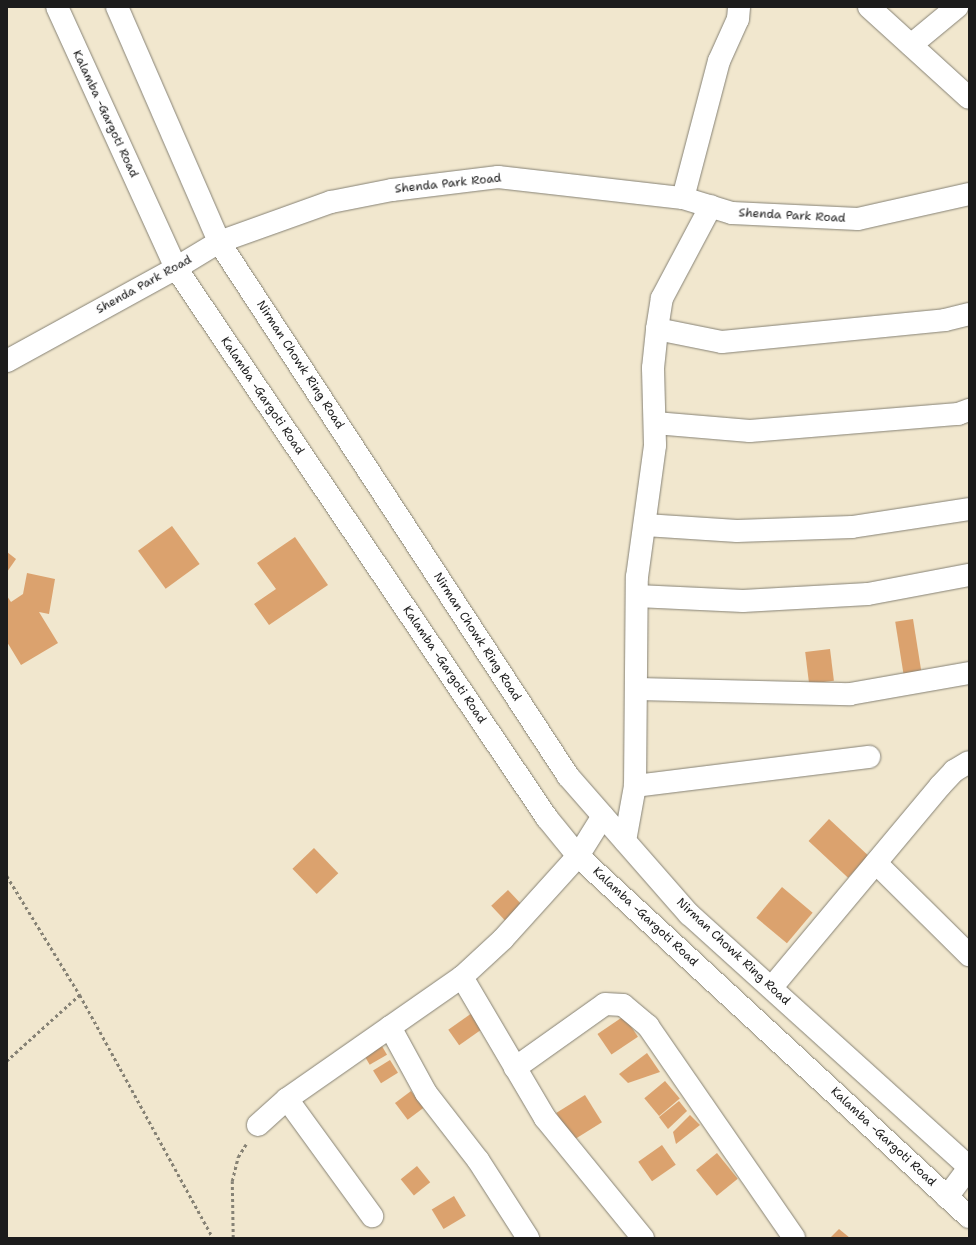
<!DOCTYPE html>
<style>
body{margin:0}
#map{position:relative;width:976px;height:1245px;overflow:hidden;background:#f1e7ce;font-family:"Shantell Sans",sans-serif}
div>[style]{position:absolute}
.building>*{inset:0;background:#dba26e;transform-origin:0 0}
.path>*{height:2.5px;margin-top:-1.25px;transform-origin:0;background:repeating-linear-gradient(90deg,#868275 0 3px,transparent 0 6px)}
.roads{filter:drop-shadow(0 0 1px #868275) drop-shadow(0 0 1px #868275)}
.minor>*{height:22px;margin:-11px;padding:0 11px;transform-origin:11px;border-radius:11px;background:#fff}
.major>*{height:22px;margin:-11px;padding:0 11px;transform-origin:11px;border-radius:11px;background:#fff}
span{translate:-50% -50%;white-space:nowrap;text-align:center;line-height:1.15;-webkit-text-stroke:3px #fff;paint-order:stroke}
.street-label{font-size:12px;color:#1c1c1c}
.frame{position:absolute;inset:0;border:8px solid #1c1c1c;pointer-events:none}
</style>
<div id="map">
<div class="building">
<div style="left:172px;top:526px;width:47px;height:42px;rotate:54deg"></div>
<div style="clip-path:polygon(295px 537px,328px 585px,269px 625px,254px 604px,276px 589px,257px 563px)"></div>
<div style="clip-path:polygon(7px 552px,16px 559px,7px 572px)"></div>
<div style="clip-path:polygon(27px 573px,55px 579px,49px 614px,39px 612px,58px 643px,21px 665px,7px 642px,7px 596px,11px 602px,23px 594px)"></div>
<div style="left:913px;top:619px;width:58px;height:18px;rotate:81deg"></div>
<div style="left:830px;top:649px;width:32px;height:25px;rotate:83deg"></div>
<div style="left:829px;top:819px;width:54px;height:30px;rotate:43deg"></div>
<div style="left:314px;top:848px;width:35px;height:30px;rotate:46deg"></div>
<div style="left:782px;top:887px;width:40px;height:40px;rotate:40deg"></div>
<div style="left:508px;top:890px;width:21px;height:23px;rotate:47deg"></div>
<div style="left:472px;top:1013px;width:19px;height:29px;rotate:55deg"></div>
<div style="left:624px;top:1016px;width:25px;height:32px;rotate:56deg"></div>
<div style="left:379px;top:1041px;width:16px;height:20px;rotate:60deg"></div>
<div style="clip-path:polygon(647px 1053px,660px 1072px,628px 1083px,619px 1074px)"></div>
<div style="left:390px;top:1060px;width:15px;height:20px;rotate:58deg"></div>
<div style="left:665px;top:1081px;width:23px;height:27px;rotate:50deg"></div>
<div style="left:411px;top:1091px;width:21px;height:20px;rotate:53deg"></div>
<div style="left:585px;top:1095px;width:32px;height:34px;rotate:58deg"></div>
<div style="clip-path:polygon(679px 1101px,687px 1111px,668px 1129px,659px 1117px)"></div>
<div style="clip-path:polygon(690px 1115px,700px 1125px,676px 1144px,673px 1132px)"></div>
<div style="left:662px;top:1145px;width:24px;height:29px;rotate:55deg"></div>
<div style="left:717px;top:1153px;width:33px;height:27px;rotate:51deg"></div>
<div style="left:417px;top:1166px;width:21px;height:21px;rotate:51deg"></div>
<div style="left:454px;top:1196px;width:23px;height:26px;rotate:59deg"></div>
<div style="clip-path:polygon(839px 1229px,850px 1238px,830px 1238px)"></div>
</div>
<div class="path">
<div style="left:7px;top:876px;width:140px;rotate:58.5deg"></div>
<div style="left:80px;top:995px;width:98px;rotate:137.9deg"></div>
<div style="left:80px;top:995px;width:277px;rotate:61.3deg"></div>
<div style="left:233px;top:1238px;width:57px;rotate:-91deg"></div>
<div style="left:232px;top:1181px;width:25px;rotate:-76deg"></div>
<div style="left:238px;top:1157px;width:15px;rotate:-58deg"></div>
</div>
<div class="roads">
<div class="minor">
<div style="left:869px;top:7px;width:135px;rotate:42.3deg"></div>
<div style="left:911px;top:45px;width:60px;rotate:-39.6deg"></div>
<div style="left:683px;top:198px;width:142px;rotate:-75.3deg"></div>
<div style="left:719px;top:61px;width:46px;rotate:-65.7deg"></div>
<div style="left:738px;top:19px;width:12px;rotate:-85deg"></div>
<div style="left:657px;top:329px;width:66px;rotate:11.3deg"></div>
<div style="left:722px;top:342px;width:224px;rotate:-5.6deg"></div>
<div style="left:945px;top:320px;width:25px;rotate:-14deg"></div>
<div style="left:7px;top:361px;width:193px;rotate:-28.8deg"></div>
<div style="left:655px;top:423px;width:95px;rotate:4.8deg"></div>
<div style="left:750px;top:431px;width:209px;rotate:-4.7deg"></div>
<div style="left:958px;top:414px;width:12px;rotate:-20deg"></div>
<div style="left:645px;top:525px;width:92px;rotate:3.7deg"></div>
<div style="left:737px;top:531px;width:115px;rotate:-2deg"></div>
<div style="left:852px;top:527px;width:118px;rotate:-8.7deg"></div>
<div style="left:637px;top:596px;width:106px;rotate:2.7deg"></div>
<div style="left:743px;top:601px;width:125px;rotate:-3.2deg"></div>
<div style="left:868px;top:594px;width:103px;rotate:-10.7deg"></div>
<div style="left:638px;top:689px;width:212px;rotate:1.4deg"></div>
<div style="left:850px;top:694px;width:121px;rotate:-10deg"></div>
<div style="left:635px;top:786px;width:236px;rotate:-7.1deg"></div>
<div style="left:625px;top:841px;width:56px;rotate:-79.7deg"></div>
<div style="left:635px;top:786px;width:209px;rotate:-89.5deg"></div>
<div style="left:637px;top:577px;width:133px;rotate:-82.2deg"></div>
<div style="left:655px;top:445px;width:77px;rotate:-91.5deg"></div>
<div style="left:653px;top:368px;width:39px;rotate:-84deg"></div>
<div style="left:657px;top:329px;width:31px;rotate:-81deg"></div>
<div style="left:662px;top:298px;width:104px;rotate:-62deg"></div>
<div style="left:876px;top:863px;width:131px;rotate:44.7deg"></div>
<div style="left:462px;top:977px;width:164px;rotate:59.5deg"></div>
<div style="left:545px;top:1118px;width:155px;rotate:50.8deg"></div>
<div style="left:772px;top:987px;width:262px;rotate:-50.1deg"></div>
<div style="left:940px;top:786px;width:21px;rotate:-47deg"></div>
<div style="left:954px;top:771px;width:17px;rotate:-31deg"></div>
<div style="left:390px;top:1027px;width:75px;rotate:61.4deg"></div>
<div style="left:426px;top:1093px;width:85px;rotate:52.2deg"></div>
<div style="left:478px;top:1160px;width:93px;rotate:57.3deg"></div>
<div style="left:515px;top:1068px;width:110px;rotate:-35.4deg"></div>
<div style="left:605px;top:1004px;width:18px;rotate:3deg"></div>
<div style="left:623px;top:1005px;width:33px;rotate:40deg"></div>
<div style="left:648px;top:1026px;width:257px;rotate:55.4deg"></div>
<div style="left:287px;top:1099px;width:145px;rotate:54deg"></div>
<div style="left:258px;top:1125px;width:39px;rotate:-42deg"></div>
<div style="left:287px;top:1099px;width:213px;rotate:-34.9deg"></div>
<div style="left:462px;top:977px;width:56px;rotate:-42.8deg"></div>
<div style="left:503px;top:939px;width:112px;rotate:-47.9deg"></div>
<div style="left:578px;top:856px;width:47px;rotate:-58deg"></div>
<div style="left:947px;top:1197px;width:36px;rotate:-53deg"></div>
</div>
<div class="major">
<div style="left:57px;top:7px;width:287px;rotate:65.5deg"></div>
<div style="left:176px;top:268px;width:663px;rotate:56deg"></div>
<div style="left:547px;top:818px;width:49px;rotate:50.8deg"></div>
<div style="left:578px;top:856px;width:532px;rotate:42.72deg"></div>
<div style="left:117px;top:7px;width:256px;rotate:66.5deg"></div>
<div style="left:219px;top:242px;width:638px;rotate:56.83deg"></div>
<div style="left:568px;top:776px;width:184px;rotate:48.8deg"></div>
<div style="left:689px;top:914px;width:377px;rotate:42.1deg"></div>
<div style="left:176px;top:268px;width:50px;rotate:-31.2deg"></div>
<div style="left:219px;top:242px;width:119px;rotate:-19.7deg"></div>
<div style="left:331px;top:202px;width:62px;rotate:-11.1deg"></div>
<div style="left:392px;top:190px;width:107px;rotate:-7deg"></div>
<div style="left:498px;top:177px;width:186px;rotate:6.5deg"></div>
<div style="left:683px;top:198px;width:51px;rotate:17deg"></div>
<div style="left:732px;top:213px;width:126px;rotate:2.7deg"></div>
<div style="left:858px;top:219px;width:114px;rotate:-12.7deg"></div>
</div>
</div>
<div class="street-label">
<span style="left:105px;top:114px;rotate:65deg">Kalamba -Gargoti Road</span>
<span style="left:448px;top:184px;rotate:-6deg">Shenda Park Road</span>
<span style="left:792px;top:216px;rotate:3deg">Shenda Park Road</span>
<span style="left:144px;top:285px;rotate:-29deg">Shenda Park Road</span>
<span style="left:300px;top:365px;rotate:57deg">Nirman Chowk Ring Road</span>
<span style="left:262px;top:396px;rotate:56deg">Kalamba -Gargoti Road</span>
<span style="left:477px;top:637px;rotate:57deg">Nirman Chowk Ring Road</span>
<span style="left:444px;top:665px;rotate:56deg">Kalamba -Gargoti Road</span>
<span style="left:645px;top:917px;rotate:43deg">Kalamba -Gargoti Road</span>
<span style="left:733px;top:952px;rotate:43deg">Nirman Chowk Ring Road</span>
<span style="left:883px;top:1137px;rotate:43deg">Kalamba -Gargoti Road</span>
</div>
<div class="frame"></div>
</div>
